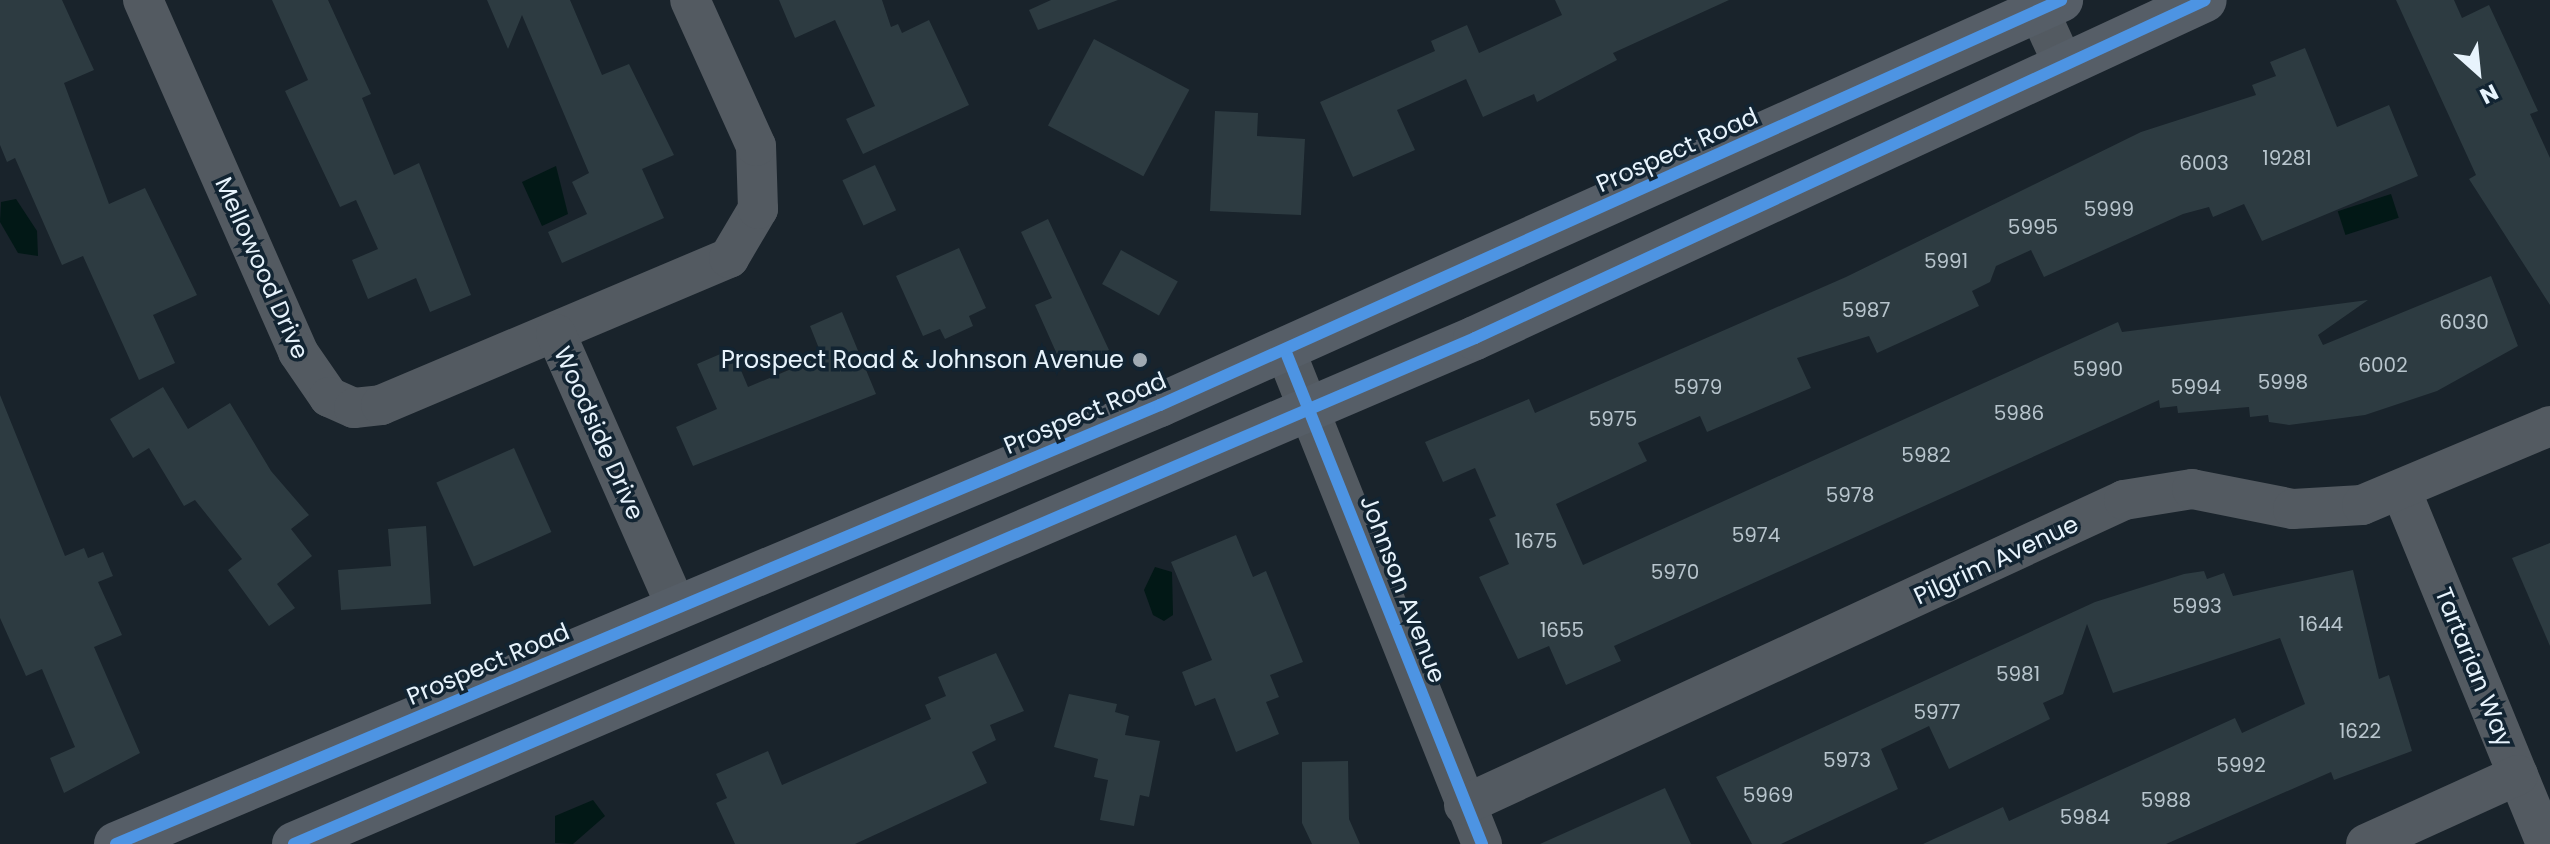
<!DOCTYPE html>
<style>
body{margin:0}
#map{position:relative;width:2550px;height:844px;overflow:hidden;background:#19232b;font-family:Poppins,sans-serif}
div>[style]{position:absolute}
.water>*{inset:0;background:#021816;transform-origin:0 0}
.building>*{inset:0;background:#2d3b41;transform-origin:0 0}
.minor>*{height:40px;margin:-20px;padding:0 20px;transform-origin:20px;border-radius:20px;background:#535a61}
.major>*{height:44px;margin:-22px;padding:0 22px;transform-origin:22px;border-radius:22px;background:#565e67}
.cycleway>*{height:12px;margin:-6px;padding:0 6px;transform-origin:6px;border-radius:6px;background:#4d94e3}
.dots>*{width:22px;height:22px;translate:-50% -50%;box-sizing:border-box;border:4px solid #122432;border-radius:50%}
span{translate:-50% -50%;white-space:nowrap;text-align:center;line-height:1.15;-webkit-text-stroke:7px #122432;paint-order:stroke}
.number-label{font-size:20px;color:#b8c5cd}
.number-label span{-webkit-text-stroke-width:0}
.street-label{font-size:24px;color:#e7f3fc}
.poi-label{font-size:24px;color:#e7f3fc}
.right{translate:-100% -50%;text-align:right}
.north{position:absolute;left:2438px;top:32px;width:80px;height:80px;-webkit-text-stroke:6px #122432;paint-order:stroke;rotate:153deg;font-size:22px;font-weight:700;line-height:32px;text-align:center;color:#e7f3fc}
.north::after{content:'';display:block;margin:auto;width:28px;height:36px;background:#e7f3fc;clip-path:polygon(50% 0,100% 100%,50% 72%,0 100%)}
</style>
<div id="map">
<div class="water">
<div style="clip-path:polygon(556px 166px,568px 214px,542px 226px,522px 182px)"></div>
<div style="left:2391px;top:194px;width:25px;height:56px;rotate:72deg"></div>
<div style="clip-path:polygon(16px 199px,37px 231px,38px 256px,18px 253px,0 222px,1px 202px)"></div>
<div style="clip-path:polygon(1155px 567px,1172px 572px,1173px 615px,1164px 621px,1153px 615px,1144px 590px)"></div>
<div style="clip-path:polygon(593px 800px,605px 816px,573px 844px,555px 843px,555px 816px)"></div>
</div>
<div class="building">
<div style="clip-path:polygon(0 0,62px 0,94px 70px,64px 83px,109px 204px,145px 188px,197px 295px,153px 315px,175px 363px,139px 380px,83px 256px,62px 265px,15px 158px,7px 162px,0 145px)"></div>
<div style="clip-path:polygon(272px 0,328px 0,371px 94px,362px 98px,394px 175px,419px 163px,471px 295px,430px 312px,416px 278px,368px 299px,352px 260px,378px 249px,356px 200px,340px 207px,285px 91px,308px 80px)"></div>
<div style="clip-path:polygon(487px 0,570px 0,602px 75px,629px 64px,674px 155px,642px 169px,664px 218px,562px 263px,548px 232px,587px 214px,572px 182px,589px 173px,522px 15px,508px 49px)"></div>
<div style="clip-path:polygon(779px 0,882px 0,891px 27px,898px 24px,902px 33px,929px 20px,969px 105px,863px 154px,846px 119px,875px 106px,835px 20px,795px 38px)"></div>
<div style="clip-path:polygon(1051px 0,1118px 0,1038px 30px,1029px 10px)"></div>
<div style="clip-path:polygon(1555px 0,1729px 0,1613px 53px,1617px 60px,1537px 102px,1534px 94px,1483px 117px,1466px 79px,1397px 110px,1415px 150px,1353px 177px,1320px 102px,1435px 51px,1431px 41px,1467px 25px,1479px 53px,1562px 15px)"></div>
<div style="clip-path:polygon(2396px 0,2454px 0,2462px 18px,2489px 5px,2538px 111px,2530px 114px,2550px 158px,2550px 305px,2469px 179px,2476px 175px)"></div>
<div style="left:1094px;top:39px;width:108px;height:98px;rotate:28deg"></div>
<div style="clip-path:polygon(2305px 48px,2337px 127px,2389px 105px,2418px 176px,2262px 241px,2244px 204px,2213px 217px,2209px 207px,2183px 214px,2044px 277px,2031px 250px,1996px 266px,1990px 282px,1972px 291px,1979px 306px,1932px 328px,1877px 353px,1869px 336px,1797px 358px,1811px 388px,1707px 432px,1700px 416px,1638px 443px,1647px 461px,1556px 504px,1583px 565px,2118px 322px,2122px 332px,2368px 300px,2318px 335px,2323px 345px,2491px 276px,2518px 346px,2437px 391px,2365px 415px,2289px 425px,2269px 422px,2268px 415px,2250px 417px,2249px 407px,2178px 413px,2177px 406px,2160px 408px,2159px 400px,1614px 646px,1621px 661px,1566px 685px,1549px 646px,1518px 659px,1479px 577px,1509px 564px,1489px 519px,1496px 516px,1475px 468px,1443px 482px,1425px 442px,1529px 399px,1535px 413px,1846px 277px,2141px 132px,2256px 95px,2252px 85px,2276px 76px,2270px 62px)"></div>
<div style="clip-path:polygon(1215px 111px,1258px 113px,1257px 136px,1305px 139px,1301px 215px,1210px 211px)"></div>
<div style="left:875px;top:165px;width:50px;height:36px;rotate:65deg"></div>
<div style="clip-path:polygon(1048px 219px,1109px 350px,1064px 370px,1035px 305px,1052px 298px,1021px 232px)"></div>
<div style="clip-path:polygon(959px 248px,986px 308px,969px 316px,973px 326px,945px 339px,940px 329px,923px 336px,896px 276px)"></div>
<div style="left:1121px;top:250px;width:65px;height:39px;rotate:29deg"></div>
<div style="clip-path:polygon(842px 312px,876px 394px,693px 466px,676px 427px,717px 409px,697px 364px,732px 349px,748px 387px,822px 356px,810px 326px)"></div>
<div style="clip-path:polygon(163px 387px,188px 429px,230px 403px,271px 471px,309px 515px,291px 529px,312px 556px,277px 584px,295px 608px,269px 626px,228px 570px,242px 559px,195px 500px,184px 506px,149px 448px,133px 458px,110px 419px)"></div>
<div style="clip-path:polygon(0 395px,65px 556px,84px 548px,88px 558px,103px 552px,113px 576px,98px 582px,122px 635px,94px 647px,140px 753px,64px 793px,50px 758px,75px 747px,42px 669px,26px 676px,0 618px)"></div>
<div style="left:514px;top:448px;width:92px;height:85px;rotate:66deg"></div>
<div style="clip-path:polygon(426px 526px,431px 604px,341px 610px,338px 570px,391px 566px,388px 529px)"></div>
<div style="clip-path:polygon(1236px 535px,1253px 577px,1266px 571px,1303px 662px,1270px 675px,1279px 697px,1266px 702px,1279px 734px,1236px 752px,1215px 698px,1195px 706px,1182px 672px,1212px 660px,1171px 562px)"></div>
<div style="clip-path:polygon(2550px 543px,2550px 646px,2512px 558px)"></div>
<div style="clip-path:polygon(2353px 570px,2379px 679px,2389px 675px,2412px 751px,2334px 780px,2331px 772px,2166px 844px,1923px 844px,2003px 807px,2009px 821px,2235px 718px,2242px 733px,2305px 704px,2280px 638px,2113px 693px,2087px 624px,2063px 694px,2043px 703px,2050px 719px,1949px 769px,1929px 726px,1881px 749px,1898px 789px,1781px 844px,1752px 844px,1716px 777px,2095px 602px,2184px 574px,2204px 571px,2207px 579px,2224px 573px,2233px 596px)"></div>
<div style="clip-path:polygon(996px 653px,1024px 711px,990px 725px,996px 740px,972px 752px,987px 783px,855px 844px,735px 844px,716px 803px,727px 798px,716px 774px,768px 751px,782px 785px,931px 719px,925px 705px,946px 696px,938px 677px)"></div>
<div style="clip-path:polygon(1069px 694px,1117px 704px,1115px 712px,1129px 716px,1125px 735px,1160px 741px,1149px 797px,1140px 795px,1134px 826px,1100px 820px,1108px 780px,1094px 777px,1098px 759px,1054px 747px)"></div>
<div style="clip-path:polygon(1348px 761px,1349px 819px,1360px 844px,1312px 844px,1302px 823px,1302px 762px)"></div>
<div style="clip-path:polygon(1665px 788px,1691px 844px,1540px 844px)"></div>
</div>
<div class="minor">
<div style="left:143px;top:0;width:385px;rotate:66.2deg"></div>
<div style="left:298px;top:352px;width:55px;rotate:55.4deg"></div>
<div style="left:329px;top:397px;width:27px;rotate:24deg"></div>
<div style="left:354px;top:408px;width:27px;rotate:-6deg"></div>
<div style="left:381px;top:405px;width:378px;rotate:-22.9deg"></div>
<div style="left:729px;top:258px;width:57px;rotate:-59.4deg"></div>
<div style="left:758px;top:209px;width:63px;rotate:-91.8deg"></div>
<div style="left:756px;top:146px;width:160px;rotate:-114.3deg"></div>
<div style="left:2034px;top:0;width:72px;rotate:65.6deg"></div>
<div style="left:556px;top:334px;width:300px;rotate:66.2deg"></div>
<div style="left:1285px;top:350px;width:532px;rotate:68.26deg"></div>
<div style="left:2401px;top:490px;width:383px;rotate:67.7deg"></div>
<div style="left:1464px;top:805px;width:727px;rotate:-24.8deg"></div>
<div style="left:2124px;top:500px;width:69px;rotate:-9.2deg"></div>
<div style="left:2192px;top:489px;width:103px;rotate:11.2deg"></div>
<div style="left:2293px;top:509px;width:69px;rotate:-3.3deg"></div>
<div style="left:2362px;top:505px;width:204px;rotate:-22.8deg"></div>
<div style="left:2366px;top:844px;width:167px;rotate:-24.4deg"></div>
</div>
<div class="major">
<div style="left:116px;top:844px;width:1133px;rotate:-22.81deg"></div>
<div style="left:1160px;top:405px;width:988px;rotate:-24.2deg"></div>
<div style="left:294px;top:844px;width:1285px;rotate:-23.19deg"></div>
<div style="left:1475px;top:338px;width:804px;rotate:-24.84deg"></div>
</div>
<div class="cycleway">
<div style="left:1285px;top:350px;width:532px;rotate:68.26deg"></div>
<div style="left:116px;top:844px;width:1133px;rotate:-22.81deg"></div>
<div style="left:1160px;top:405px;width:988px;rotate:-24.2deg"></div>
<div style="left:294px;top:844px;width:1285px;rotate:-23.19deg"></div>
<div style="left:1475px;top:338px;width:804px;rotate:-24.84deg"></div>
</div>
<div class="dots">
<div style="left:1140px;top:360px;background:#9faab3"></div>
</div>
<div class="number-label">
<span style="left:2287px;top:158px">19281</span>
<span style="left:2204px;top:163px">6003</span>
<span style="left:2109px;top:209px">5999</span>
<span style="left:2033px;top:227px">5995</span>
<span style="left:1946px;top:261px">5991</span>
<span style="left:1866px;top:310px">5987</span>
<span style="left:2464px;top:322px">6030</span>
<span style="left:2383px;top:365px">6002</span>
<span style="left:2098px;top:369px">5990</span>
<span style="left:2283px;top:382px">5998</span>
<span style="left:1698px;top:387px">5979</span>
<span style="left:2196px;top:387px">5994</span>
<span style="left:2019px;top:413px">5986</span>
<span style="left:1613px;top:419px">5975</span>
<span style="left:1926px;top:455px">5982</span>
<span style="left:1850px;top:495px">5978</span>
<span style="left:1756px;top:535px">5974</span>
<span style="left:1536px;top:541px">1675</span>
<span style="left:1675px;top:572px">5970</span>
<span style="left:2197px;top:606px">5993</span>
<span style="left:2321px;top:624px">1644</span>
<span style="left:1562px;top:630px">1655</span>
<span style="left:2018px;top:674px">5981</span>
<span style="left:1937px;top:712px">5977</span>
<span style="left:2360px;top:731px">1622</span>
<span style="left:1847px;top:760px">5973</span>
<span style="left:2241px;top:765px">5992</span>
<span style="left:1768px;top:795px">5969</span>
<span style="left:2166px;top:800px">5988</span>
<span style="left:2085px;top:817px">5984</span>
</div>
<div class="street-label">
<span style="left:1677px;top:150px;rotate:-24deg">Prospect Road</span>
<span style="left:262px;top:268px;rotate:66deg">Mellowood Drive</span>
<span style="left:1085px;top:413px;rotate:-23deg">Prospect Road</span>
<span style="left:599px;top:433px;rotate:66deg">Woodside Drive</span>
<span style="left:1996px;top:560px;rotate:-25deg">Pilgrim Avenue</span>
<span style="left:1403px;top:589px;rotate:69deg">Johnson Avenue</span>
<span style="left:488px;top:664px;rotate:-23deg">Prospect Road</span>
<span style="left:2474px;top:667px;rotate:68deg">Tartarian Way</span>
</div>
<div class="poi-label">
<span class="right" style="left:1124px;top:360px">Prospect Road &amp; Johnson Avenue</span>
</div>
<div class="north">N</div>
</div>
